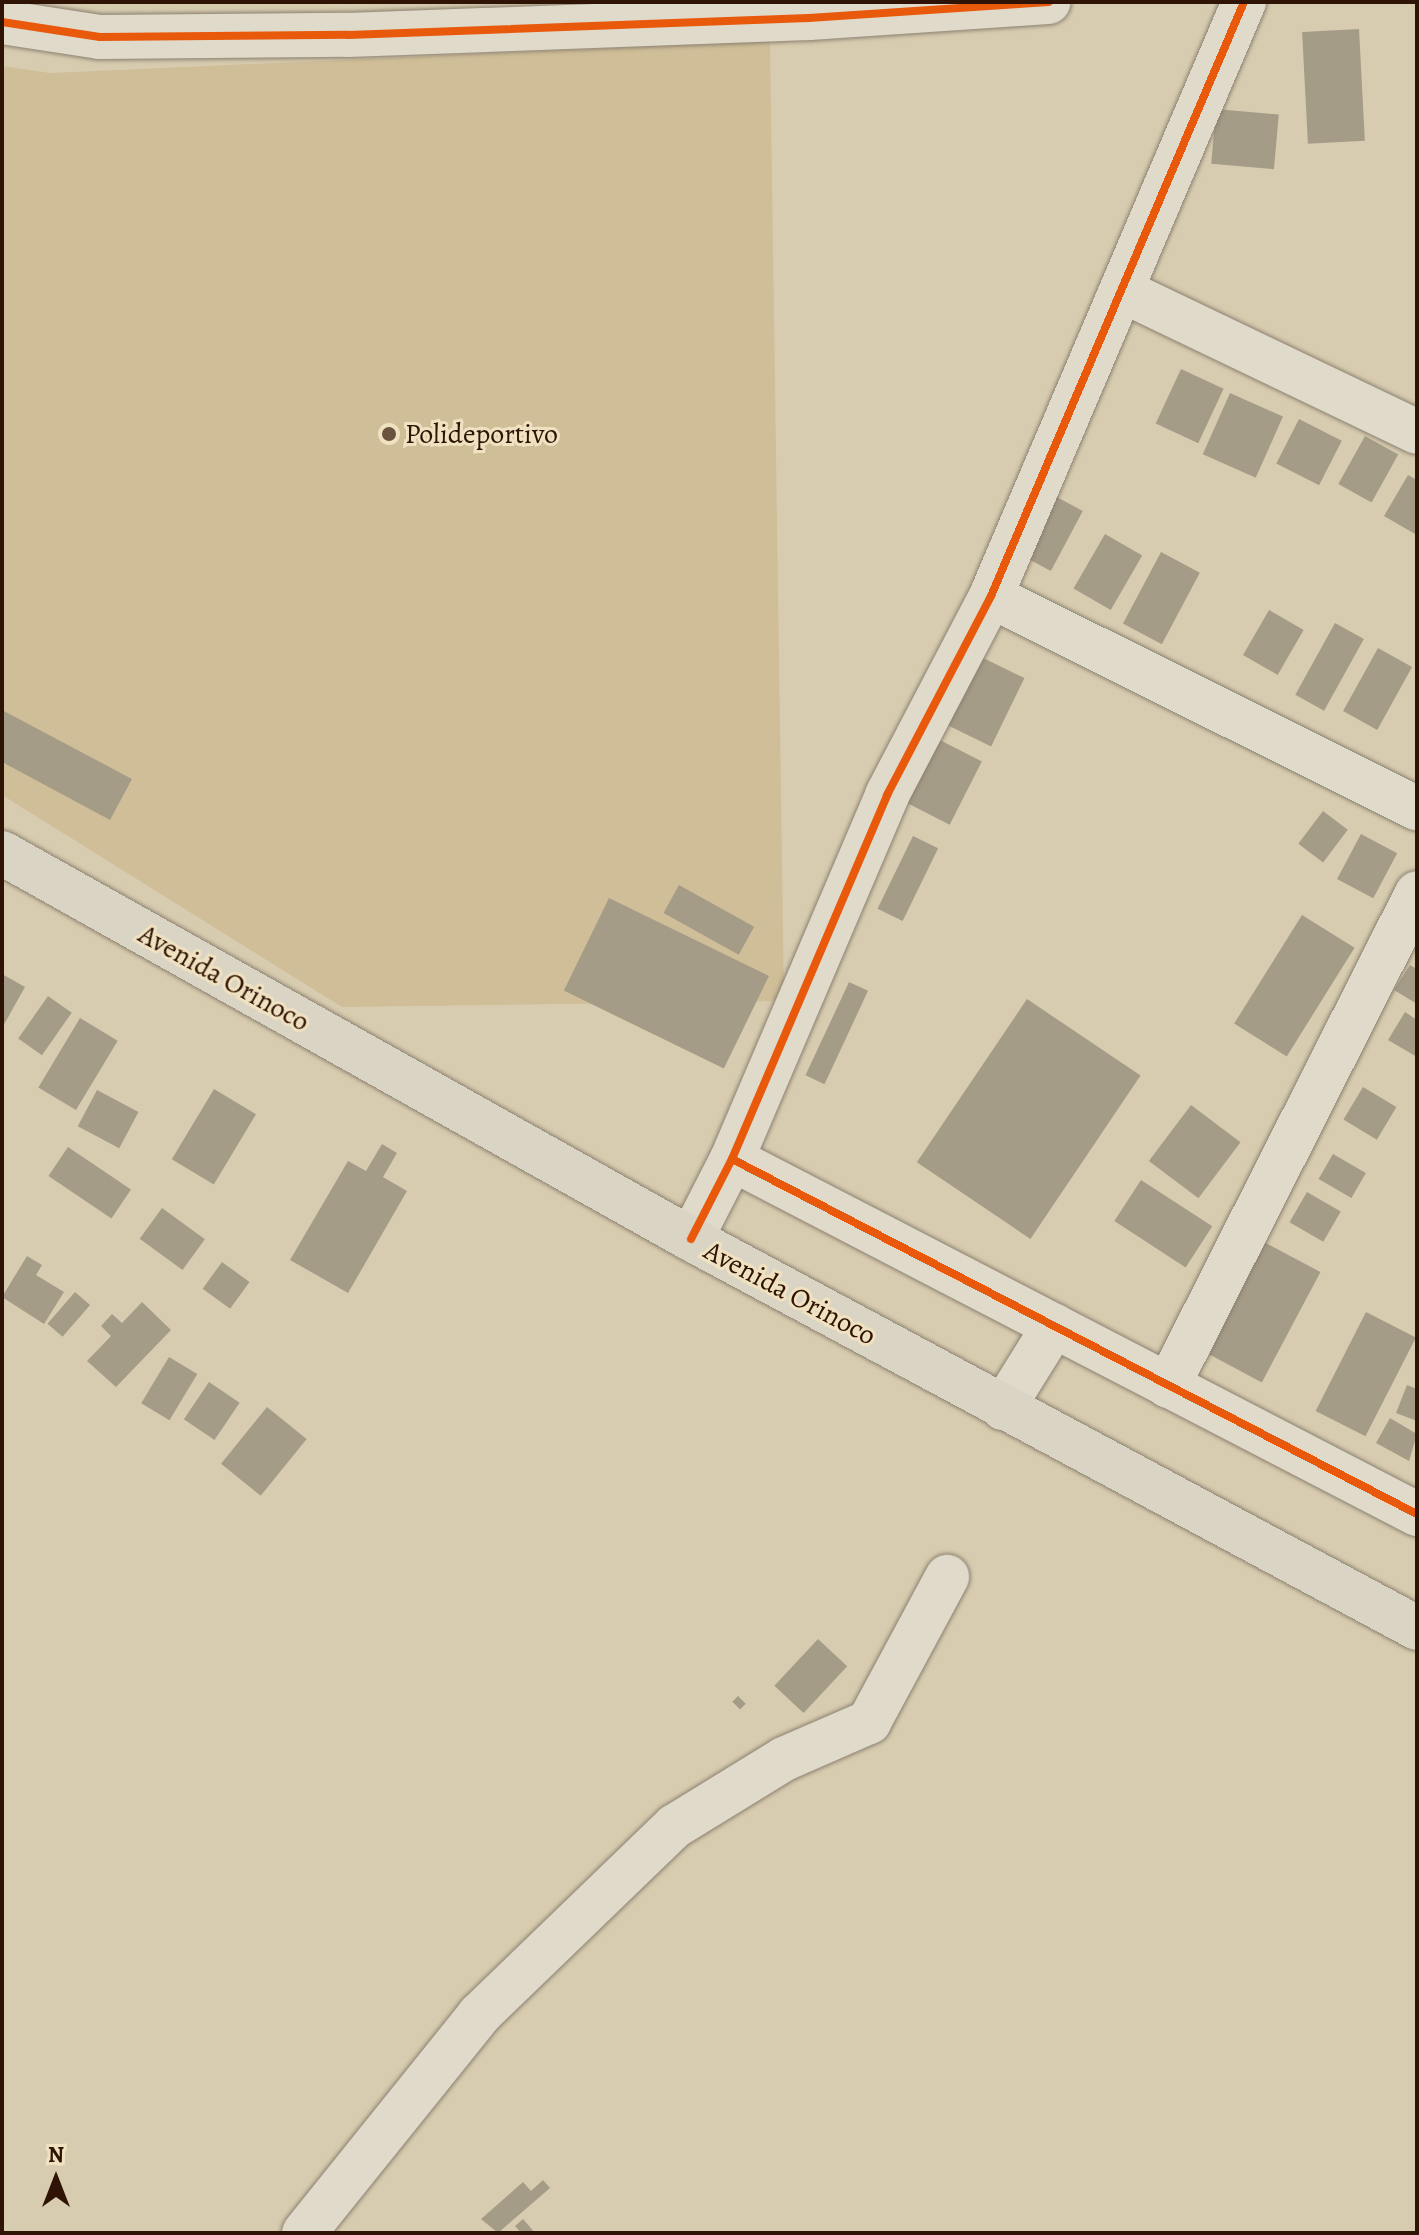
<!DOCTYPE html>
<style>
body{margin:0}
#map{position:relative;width:1419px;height:2235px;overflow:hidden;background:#d8ccb0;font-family:Alegreya,serif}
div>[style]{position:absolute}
.green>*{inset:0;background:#d0be98}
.building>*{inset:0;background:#a59c88;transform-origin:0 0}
.roads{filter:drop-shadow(0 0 2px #8c8170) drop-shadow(0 0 2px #8c8170)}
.minor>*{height:44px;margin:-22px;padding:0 22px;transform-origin:22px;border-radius:22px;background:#e0dacb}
.major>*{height:44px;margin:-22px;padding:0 22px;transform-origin:22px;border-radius:22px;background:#dad4c4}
.cycleway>*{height:8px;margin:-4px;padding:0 4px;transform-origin:4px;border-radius:4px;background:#e8590c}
.dots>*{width:22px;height:22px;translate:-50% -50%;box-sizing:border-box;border:4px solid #f0e2c1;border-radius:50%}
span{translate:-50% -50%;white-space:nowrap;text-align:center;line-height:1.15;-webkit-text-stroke:6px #f0e2c1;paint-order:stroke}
.poi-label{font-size:28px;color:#2f1304}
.left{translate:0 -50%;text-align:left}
.street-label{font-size:28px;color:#2f1304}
.frame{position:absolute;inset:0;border:4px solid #2f1304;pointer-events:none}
.north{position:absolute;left:16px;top:2139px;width:80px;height:80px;-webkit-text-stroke:6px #f0e2c1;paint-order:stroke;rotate:0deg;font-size:22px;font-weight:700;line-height:32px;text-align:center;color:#2f1304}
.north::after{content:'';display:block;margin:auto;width:28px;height:36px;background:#2f1304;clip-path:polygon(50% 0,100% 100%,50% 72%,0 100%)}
</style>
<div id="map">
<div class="green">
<div style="clip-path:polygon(770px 41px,784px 1001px,342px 1007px,2px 795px,2px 66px,50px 73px)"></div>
</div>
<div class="building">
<div style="left:1359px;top:29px;width:112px;height:57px;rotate:87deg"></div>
<div style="left:1216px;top:109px;width:63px;height:55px;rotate:5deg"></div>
<div style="left:1181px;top:369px;width:47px;height:60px;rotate:25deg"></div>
<div style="left:1230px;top:393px;width:58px;height:67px;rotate:24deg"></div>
<div style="left:1299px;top:419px;width:48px;height:50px;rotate:27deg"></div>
<div style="left:1365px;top:436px;width:38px;height:55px;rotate:29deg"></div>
<div style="clip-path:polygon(1408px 475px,1417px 480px,1415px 534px,1384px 516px)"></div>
<div style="left:1051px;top:494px;width:36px;height:68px;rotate:28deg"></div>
<div style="left:1105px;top:534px;width:43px;height:63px;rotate:30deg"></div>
<div style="left:1161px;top:552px;width:44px;height:81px;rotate:28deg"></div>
<div style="left:1269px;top:610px;width:40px;height:52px;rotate:30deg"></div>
<div style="left:1335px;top:623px;width:33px;height:82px;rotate:29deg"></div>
<div style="left:1378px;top:648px;width:39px;height:72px;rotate:29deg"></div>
<div style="left:975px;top:654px;width:55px;height:76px;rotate:26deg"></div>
<div style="clip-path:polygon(2px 710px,132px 779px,110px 820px,2px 762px)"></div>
<div style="left:932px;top:736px;width:56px;height:71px;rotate:27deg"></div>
<div style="left:1323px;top:811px;width:31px;height:41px;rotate:37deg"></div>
<div style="left:1361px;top:834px;width:41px;height:51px;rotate:28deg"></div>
<div style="left:913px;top:836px;width:28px;height:81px;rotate:26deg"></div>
<div style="left:679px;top:885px;width:86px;height:32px;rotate:29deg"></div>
<div style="left:609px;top:898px;width:178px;height:103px;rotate:26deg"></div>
<div style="left:1302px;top:915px;width:62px;height:128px;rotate:32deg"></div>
<div style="clip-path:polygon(1410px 965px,1417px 969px,1417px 1004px,1394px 990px)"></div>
<div style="clip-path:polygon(2px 974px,25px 987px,2px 1028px)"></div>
<div style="left:849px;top:982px;width:21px;height:103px;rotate:25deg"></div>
<div style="left:48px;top:996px;width:29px;height:52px;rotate:35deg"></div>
<div style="left:1027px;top:999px;width:137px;height:197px;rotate:34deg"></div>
<div style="clip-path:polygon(1405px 1012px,1417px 1020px,1417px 1057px,1388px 1040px)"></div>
<div style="left:80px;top:1018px;width:44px;height:81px;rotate:31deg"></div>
<div style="left:1363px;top:1087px;width:39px;height:38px;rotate:31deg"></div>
<div style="left:214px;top:1089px;width:49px;height:82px;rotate:31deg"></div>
<div style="left:97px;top:1090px;width:47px;height:41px;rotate:28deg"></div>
<div style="left:1191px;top:1105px;width:62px;height:70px;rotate:37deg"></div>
<div style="clip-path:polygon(382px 1144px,397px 1153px,383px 1177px,407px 1191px,348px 1293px,290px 1260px,348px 1161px,366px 1171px)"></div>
<div style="left:68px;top:1147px;width:76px;height:35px;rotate:34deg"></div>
<div style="left:1333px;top:1154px;width:38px;height:29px;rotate:30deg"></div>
<div style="left:1141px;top:1180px;width:85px;height:49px;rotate:33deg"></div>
<div style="left:1307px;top:1192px;width:39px;height:35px;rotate:30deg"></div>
<div style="left:162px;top:1208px;width:53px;height:38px;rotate:36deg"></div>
<div style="left:1264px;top:1242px;width:64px;height:125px;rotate:28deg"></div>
<div style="clip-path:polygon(27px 1256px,42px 1265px,36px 1275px,64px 1292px,44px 1324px,2px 1297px)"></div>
<div style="left:222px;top:1262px;width:34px;height:33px;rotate:36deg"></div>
<div style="left:75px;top:1292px;width:20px;height:42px;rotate:41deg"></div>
<div style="clip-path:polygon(142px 1302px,171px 1330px,116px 1387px,87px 1361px,111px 1336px,101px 1326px,112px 1314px,122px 1323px)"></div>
<div style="left:1366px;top:1312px;width:56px;height:111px;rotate:27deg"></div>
<div style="left:169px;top:1357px;width:33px;height:54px;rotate:31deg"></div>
<div style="left:209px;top:1382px;width:37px;height:45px;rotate:34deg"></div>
<div style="clip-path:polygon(1407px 1385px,1417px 1389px,1417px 1421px,1396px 1413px)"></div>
<div style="left:267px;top:1407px;width:51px;height:73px;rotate:39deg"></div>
<div style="clip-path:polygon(1390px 1418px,1417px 1434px,1409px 1461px,1376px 1443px)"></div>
<div style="left:818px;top:1639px;width:40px;height:64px;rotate:43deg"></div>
<div style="left:738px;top:1696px;width:11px;height:8px;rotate:45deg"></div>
<div style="clip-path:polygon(543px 2180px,550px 2188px,498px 2233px,481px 2219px,523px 2182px,531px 2191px)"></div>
<div style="clip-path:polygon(523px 2219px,535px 2233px,521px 2233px,515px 2226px)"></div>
</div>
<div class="roads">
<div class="minor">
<div style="left:2px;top:22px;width:99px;rotate:8.7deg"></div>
<div style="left:100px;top:37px;width:248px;rotate:-0.5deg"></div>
<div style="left:348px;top:35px;width:461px;rotate:-2.1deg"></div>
<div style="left:809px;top:18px;width:240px;rotate:-3.8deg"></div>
<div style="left:1123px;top:291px;width:326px;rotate:25.6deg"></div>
<div style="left:991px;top:596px;width:476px;rotate:26.5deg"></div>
<div style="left:732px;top:1159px;width:772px;rotate:27.4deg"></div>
<div style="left:691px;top:1239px;width:90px;rotate:-62.9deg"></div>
<div style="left:732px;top:1159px;width:396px;rotate:-66.9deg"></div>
<div style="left:887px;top:795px;width:225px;rotate:-62.4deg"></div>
<div style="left:991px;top:596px;width:646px;rotate:-66.93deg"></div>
<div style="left:1168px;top:1386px;width:552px;rotate:-63.2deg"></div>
<div style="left:1003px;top:1408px;width:97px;rotate:-58.1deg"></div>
<div style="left:304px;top:2233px;width:280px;rotate:-51.2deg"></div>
<div style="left:479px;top:2015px;width:272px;rotate:-44deg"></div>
<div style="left:675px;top:1826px;width:128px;rotate:-31.6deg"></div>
<div style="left:784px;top:1759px;width:93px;rotate:-23.5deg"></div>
<div style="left:869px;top:1722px;width:165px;rotate:-61.7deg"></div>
</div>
<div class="major">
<div style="left:2px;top:853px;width:790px;rotate:29.26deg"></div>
<div style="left:691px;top:1239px;width:824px;rotate:28.18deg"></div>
</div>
</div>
<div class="cycleway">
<div style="left:2px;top:22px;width:99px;rotate:8.7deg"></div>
<div style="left:100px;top:37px;width:248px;rotate:-0.5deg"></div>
<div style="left:348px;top:35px;width:461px;rotate:-2.1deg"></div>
<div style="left:809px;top:18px;width:240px;rotate:-3.8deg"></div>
<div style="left:732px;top:1159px;width:772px;rotate:27.4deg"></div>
<div style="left:691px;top:1239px;width:90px;rotate:-62.9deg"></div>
<div style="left:732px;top:1159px;width:396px;rotate:-66.9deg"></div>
<div style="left:887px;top:795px;width:225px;rotate:-62.4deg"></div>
<div style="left:991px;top:596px;width:646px;rotate:-66.93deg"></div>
</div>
<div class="dots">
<div style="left:389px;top:434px;background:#6a5440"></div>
</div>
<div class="poi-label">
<span class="left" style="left:405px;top:434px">Polideportivo</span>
</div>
<div class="street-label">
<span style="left:224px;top:978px;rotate:29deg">Avenida Orinoco</span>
<span style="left:790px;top:1293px;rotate:28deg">Avenida Orinoco</span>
</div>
<div class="frame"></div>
<div class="north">N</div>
</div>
